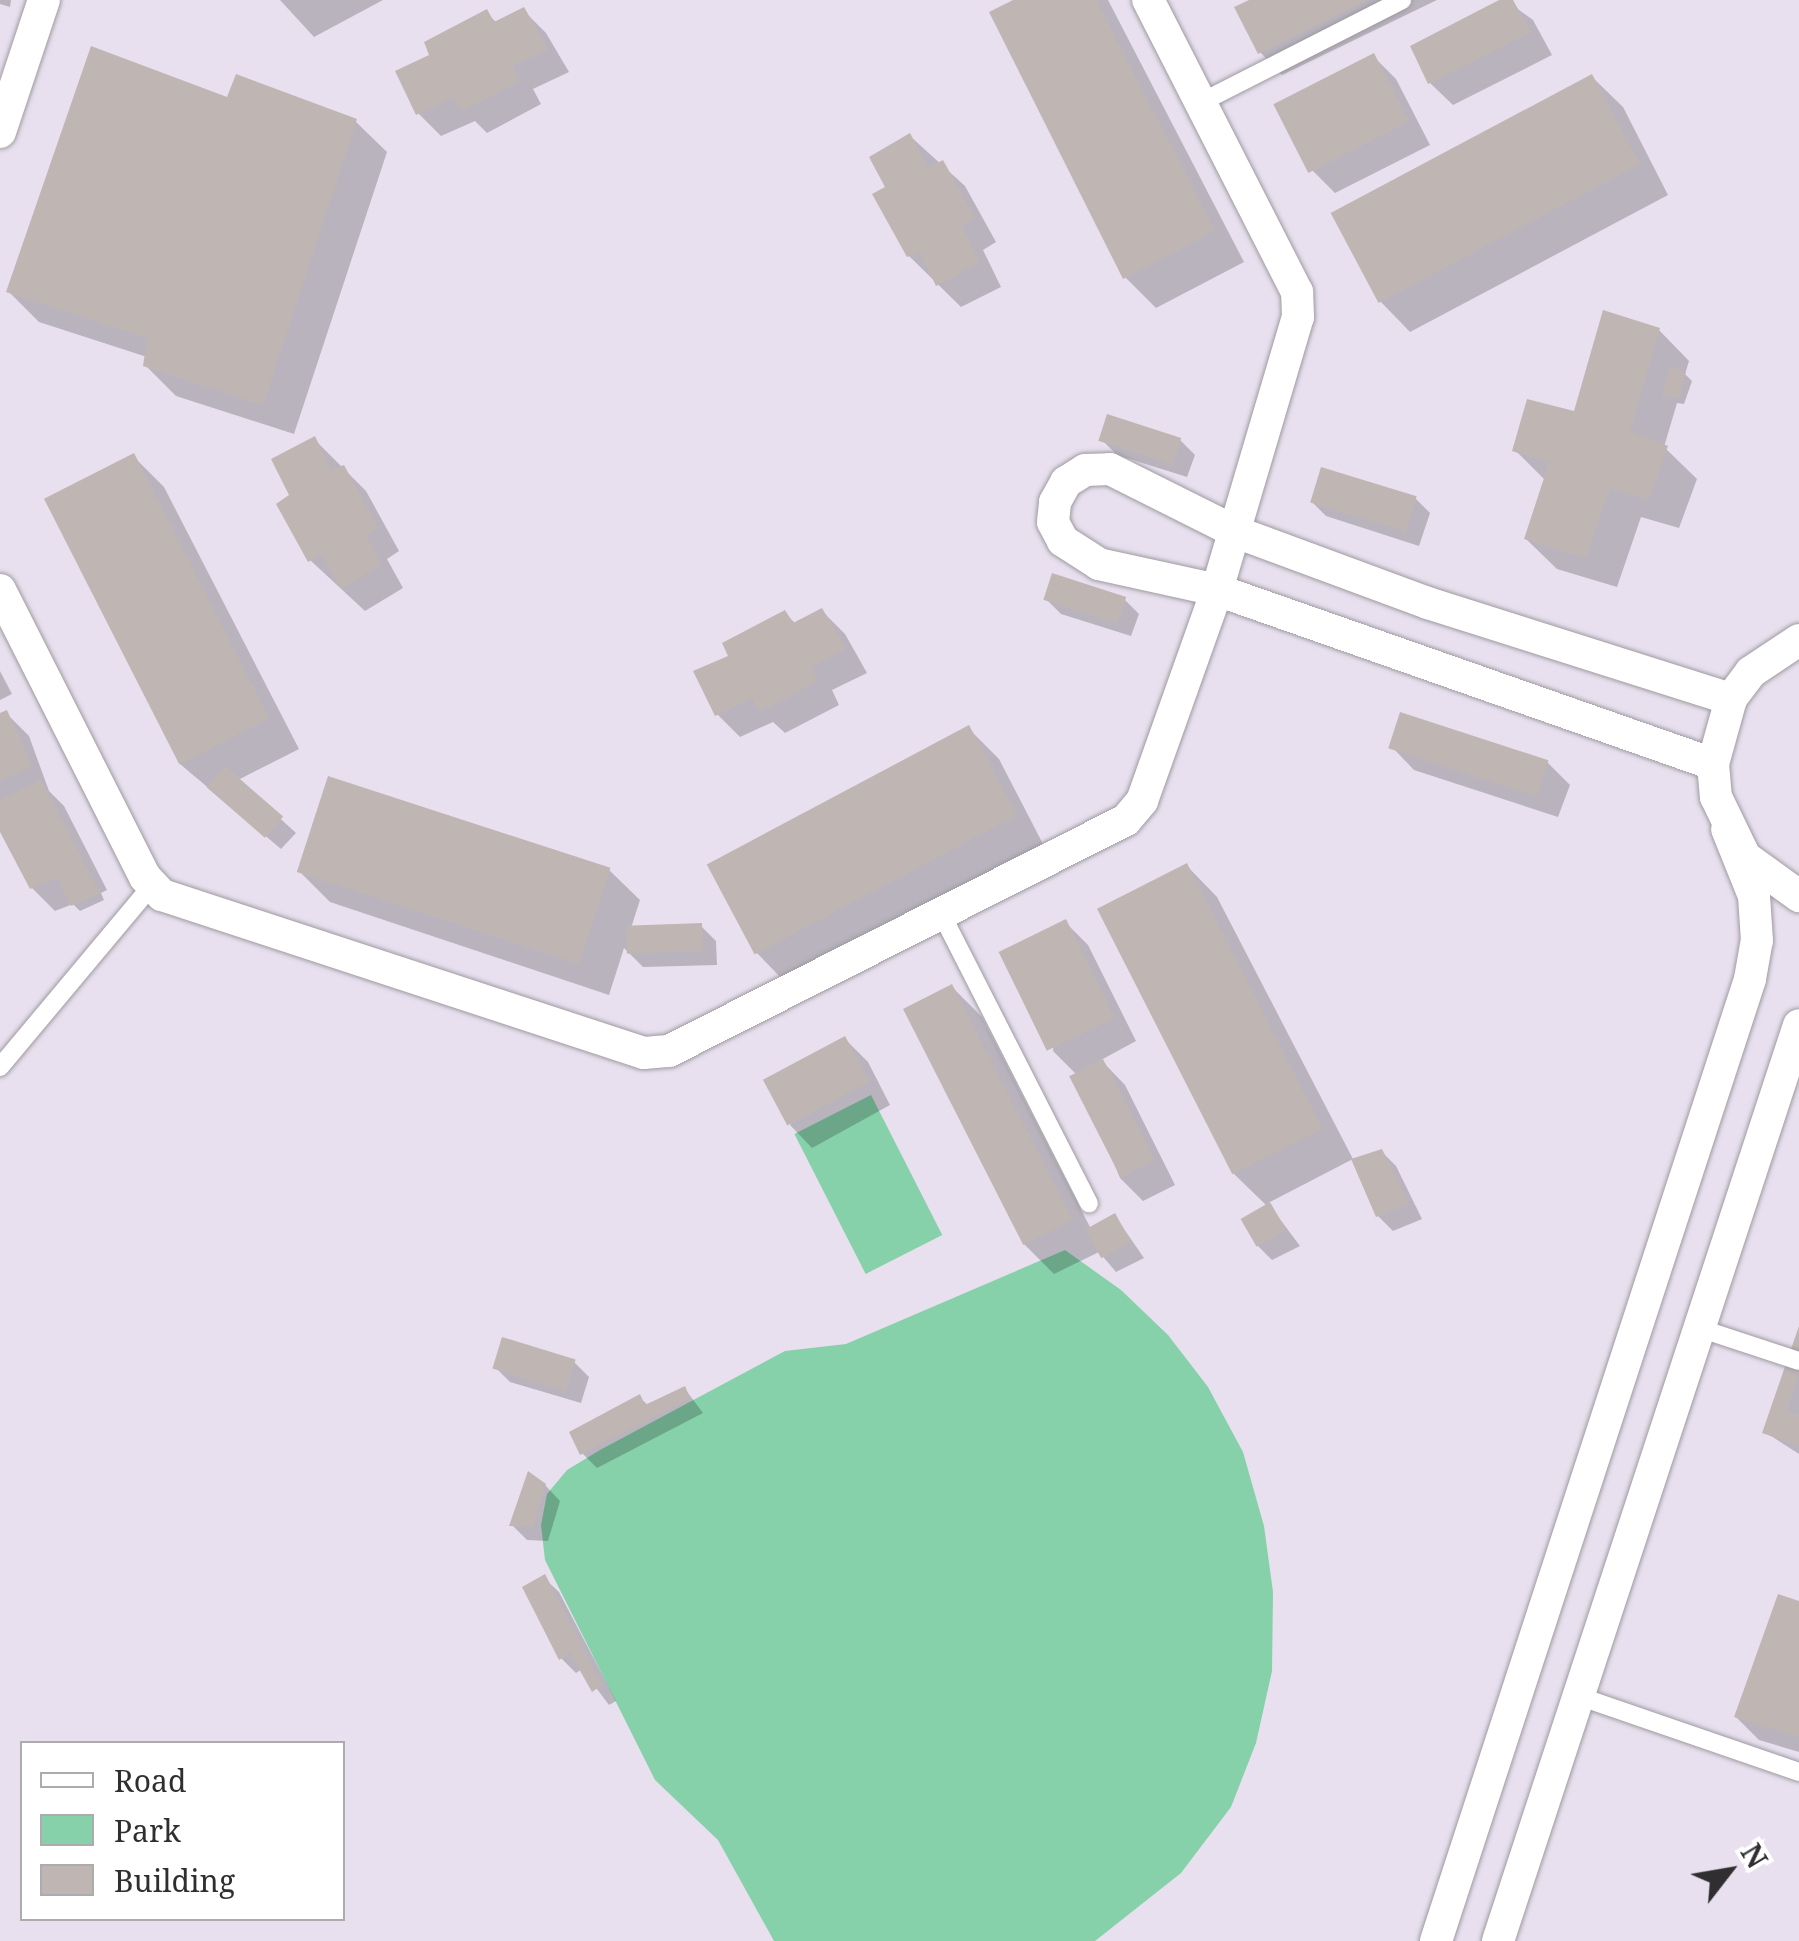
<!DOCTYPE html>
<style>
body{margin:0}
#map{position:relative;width:1799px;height:1941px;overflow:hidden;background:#f2eef6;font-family:"Noto Serif",serif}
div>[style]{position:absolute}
.built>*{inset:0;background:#e8e0ee}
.green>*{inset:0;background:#86d0aa;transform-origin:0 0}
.shadow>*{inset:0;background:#0003}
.building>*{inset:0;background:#bfb6b4;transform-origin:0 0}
.roads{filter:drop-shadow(0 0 2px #9e9aa1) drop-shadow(0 0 2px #9e9aa1)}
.service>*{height:18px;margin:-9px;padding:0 9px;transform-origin:9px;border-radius:9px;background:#fff}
.minor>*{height:32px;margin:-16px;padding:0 16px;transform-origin:16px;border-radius:16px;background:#fff}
span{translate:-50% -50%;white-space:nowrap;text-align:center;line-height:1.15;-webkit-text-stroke:8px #fff;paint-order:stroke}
.legend{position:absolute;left:20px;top:1741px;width:325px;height:180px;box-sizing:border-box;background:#fff;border:2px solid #acabad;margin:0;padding:12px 18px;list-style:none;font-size:30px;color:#302e31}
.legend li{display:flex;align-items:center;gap:20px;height:50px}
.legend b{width:50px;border:2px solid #acabad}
.north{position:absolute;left:1679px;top:1821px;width:100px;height:100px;-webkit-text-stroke:8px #fff;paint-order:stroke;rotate:59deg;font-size:28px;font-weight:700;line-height:40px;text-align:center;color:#302e31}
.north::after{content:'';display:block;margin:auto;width:35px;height:45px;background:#302e31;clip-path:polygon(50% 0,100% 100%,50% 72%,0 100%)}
</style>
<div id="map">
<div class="built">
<div style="clip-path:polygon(evenodd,0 0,1799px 0,1799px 1941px,0 1941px,0 0,22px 1744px,342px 1744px,342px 1918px,22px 1918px,22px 1744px)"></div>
</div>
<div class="green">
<div style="left:871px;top:1095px;width:157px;height:86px;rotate:63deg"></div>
<div style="clip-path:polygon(1065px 1250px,1121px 1290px,1168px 1335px,1208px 1387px,1243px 1452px,1264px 1526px,1273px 1592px,1272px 1671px,1256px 1743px,1231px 1807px,1181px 1873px,1095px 1941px,774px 1941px,718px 1840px,655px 1780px,545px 1560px,541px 1525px,547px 1494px,567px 1470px,600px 1450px,785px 1351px,846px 1344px)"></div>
</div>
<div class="shadow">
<div style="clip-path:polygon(0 0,11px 0,10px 7px,0 4px)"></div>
<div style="clip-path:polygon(280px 0,383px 0,314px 37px)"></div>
<div style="clip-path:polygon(1019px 0,1108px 0,1244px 262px,1156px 308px,1125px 277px)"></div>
<div style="clip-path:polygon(1255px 0,1437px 0,1282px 75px,1260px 52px)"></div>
<div style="clip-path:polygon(1505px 0,1533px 20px,1552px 55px,1453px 105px,1430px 83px)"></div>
<div style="clip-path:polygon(523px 10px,546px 33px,569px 72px,533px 89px,541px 104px,487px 133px,475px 121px,441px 136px,418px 113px,486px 12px,497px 23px)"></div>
<div style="clip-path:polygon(1373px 56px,1396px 79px,1430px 145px,1335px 193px,1312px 170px)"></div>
<div style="clip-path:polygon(1592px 77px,1623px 107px,1668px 195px,1410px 332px,1380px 301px)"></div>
<div style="clip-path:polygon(229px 100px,356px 122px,387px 152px,294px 434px,176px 396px,145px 365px,147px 357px,39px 322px,8px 291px)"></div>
<div style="clip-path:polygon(910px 136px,965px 186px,996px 242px,983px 250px,1001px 287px,961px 307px,909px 256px,888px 188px)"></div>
<div style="clip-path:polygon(1659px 330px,1689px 361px,1685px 374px,1692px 381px,1684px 404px,1677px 403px,1664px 447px,1697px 479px,1679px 528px,1641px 517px,1617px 587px,1557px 569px,1526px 539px,1546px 481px,1515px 450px,1575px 414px)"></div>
<div style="clip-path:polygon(314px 439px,366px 491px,399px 551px,387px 559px,403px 588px,365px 611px,310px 560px,292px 496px)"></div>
<div style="clip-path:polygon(1102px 440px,1180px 440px,1195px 455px,1187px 477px,1117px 455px)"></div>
<div style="clip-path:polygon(133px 456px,164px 487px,299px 749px,238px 780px,296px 833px,281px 849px,180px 764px)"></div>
<div style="clip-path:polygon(1415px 498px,1430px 513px,1419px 546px,1326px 516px,1311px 501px)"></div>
<div style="clip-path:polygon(1046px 599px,1124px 599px,1139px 614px,1131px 636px,1061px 614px)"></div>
<div style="clip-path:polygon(822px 611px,845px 634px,867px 673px,832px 690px,839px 705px,785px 733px,773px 722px,740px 737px,717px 714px,731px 657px,785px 613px,796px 624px)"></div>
<div style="clip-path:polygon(0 671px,12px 694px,0 700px)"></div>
<div style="clip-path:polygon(6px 713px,29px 736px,49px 791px,64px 806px,107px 890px,101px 893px,104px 900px,80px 911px,73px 904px,55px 911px,32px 888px,0 826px,0 716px)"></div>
<div style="clip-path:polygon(968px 728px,999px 759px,1044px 846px,786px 983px,756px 952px)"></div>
<div style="clip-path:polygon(1392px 747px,1547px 762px,1570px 785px,1558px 817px,1414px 770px)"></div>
<div style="clip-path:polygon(1187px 866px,1217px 897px,1353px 1159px,1268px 1203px,1300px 1246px,1272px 1260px,1257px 1245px,1267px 1206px,1234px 1174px)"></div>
<div style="clip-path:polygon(609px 870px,640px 900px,631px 928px,701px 926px,716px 941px,717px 965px,643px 967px,624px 948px,609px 995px,330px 902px,299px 871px)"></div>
<div style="clip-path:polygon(1065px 922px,1088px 945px,1136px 1041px,1101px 1060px,1125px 1085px,1175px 1185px,1143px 1201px,1120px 1178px,1077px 1075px,1053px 1051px)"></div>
<div style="clip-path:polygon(952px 987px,982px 1017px,1091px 1229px,1115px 1216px,1144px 1258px,1116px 1272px,1099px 1252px,1054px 1274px,1023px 1243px)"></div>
<div style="clip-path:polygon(845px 1039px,868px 1062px,890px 1105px,812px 1148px,790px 1125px)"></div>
<div style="clip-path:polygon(1381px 1151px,1396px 1166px,1422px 1219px,1393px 1231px,1378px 1216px)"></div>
<div style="clip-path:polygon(1799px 1332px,1799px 1454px,1765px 1432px)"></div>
<div style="clip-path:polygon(574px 1362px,589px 1377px,581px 1403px,510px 1382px,495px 1367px)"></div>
<div style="clip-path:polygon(685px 1389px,703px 1413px,597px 1468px,582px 1453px,639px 1397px,649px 1406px)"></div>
<div style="clip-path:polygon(545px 1485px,560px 1501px,548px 1541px,527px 1540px,512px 1525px)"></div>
<div style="clip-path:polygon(544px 1578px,559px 1592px,616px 1701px,609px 1705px,582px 1669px,576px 1673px,561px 1658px)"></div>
<div style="clip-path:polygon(1799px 1604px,1799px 1752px,1759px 1740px,1736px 1717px)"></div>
</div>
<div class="building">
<div style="clip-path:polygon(1013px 0,1096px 0,1215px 231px,1123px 279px,989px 12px)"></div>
<div style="clip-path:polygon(1249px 0,1368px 0,1258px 54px,1234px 7px)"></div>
<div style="clip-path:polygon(1499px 0,1513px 0,1531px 32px,1428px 84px,1410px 46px)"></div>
<div style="clip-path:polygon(524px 7px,548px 49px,512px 66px,520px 81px,462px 111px,453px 98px,416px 115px,395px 71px,429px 55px,424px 42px,487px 9px,494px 22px)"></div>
<div style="clip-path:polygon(91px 46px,227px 97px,236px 74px,357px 119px,263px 405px,143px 366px,147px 338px,6px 292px)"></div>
<div style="left:1374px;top:53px;width:77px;height:113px;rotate:63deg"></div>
<div style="left:1592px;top:74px;width:102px;height:296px;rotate:62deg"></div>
<div style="clip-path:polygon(910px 133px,928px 168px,943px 160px,975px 218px,962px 226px,979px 263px,936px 286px,920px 252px,907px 257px,872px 194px,885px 187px,869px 157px)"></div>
<div style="clip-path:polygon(1603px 310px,1660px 328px,1630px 431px,1668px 446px,1649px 499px,1610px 488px,1586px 558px,1524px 539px,1549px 463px,1512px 451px,1527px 399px,1574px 411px)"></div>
<div style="clip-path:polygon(1670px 367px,1686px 372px,1678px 398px,1662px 396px)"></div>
<div style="left:1107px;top:414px;width:78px;height:28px;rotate:18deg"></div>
<div style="clip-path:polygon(315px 436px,331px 470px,344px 465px,378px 528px,366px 536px,381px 565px,341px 589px,322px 554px,308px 562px,276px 504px,289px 495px,271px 459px)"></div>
<div style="left:134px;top:453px;width:298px;height:101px;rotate:63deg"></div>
<div style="left:1321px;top:467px;width:100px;height:37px;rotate:17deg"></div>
<div style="left:1052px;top:573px;width:78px;height:28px;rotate:18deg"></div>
<div style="clip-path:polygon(822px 608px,846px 649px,811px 667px,818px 681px,760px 712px,752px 698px,715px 716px,693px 671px,728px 656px,722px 643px,785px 610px,793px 623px)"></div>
<div style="clip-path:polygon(7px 710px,32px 766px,0 781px,0 713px)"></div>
<div style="left:1400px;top:712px;width:156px;height:38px;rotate:18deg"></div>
<div style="left:969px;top:725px;width:102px;height:297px;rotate:62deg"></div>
<div style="left:225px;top:766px;width:77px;height:28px;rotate:41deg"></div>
<div style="left:328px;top:776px;width:297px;height:101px;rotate:18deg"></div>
<div style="clip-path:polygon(41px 780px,100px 893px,71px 906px,58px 878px,30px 889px,0 832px,0 801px)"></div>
<div style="left:1187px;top:863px;width:298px;height:101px;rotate:63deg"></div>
<div style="left:1066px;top:919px;width:110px;height:75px;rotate:64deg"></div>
<div style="left:702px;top:923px;width:28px;height:76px;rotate:88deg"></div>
<div style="left:952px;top:984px;width:265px;height:55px;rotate:63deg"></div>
<div style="left:845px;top:1036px;width:52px;height:93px;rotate:62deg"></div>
<div style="left:1103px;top:1059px;width:114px;height:38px;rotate:63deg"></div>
<div style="clip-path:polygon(1382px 1149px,1409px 1204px,1376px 1217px,1351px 1159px)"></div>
<div style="left:1270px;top:1202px;width:32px;height:34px;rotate:60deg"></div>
<div style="left:1115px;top:1213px;width:33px;height:34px;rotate:61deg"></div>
<div style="clip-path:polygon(1799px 1326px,1799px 1373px,1786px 1412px,1799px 1415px,1799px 1446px,1762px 1433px)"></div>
<div style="left:502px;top:1337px;width:77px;height:33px;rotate:17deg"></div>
<div style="clip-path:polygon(685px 1386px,690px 1398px,580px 1455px,569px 1432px,640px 1394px,645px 1405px)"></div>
<div style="clip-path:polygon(528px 1471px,546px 1484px,533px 1527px,509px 1526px)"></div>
<div style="clip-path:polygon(545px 1574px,602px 1685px,592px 1692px,570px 1653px,559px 1660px,522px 1587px)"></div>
<div style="clip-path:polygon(1778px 1594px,1799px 1601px,1799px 1737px,1734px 1717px)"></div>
</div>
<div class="roads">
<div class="service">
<div style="left:1200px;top:103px;width:227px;rotate:-27deg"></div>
<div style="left:941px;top:913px;width:326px;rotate:63deg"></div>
<div style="left:0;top:1067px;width:237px;rotate:-50.1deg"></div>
<div style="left:1699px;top:1328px;width:105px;rotate:18.3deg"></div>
<div style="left:1578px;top:1696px;width:234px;rotate:19deg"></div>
</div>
<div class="minor">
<div style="left:0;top:132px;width:139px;rotate:-71.6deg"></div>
<div style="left:0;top:590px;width:322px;rotate:63.2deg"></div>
<div style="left:145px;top:877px;width:25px;rotate:47deg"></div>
<div style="left:162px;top:895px;width:507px;rotate:18.15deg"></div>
<div style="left:644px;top:1053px;width:25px;rotate:-5deg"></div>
<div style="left:669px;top:1051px;width:512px;rotate:-26.82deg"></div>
<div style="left:1126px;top:820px;width:25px;rotate:-50deg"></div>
<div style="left:1142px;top:801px;width:224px;rotate:-70.4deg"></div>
<div style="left:1217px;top:590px;width:285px;rotate:-73.5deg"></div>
<div style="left:1298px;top:317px;width:25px;rotate:-92deg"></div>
<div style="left:1297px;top:292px;width:328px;rotate:-117deg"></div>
<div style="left:1799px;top:640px;width:58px;rotate:146.3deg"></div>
<div style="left:1751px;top:672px;width:34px;rotate:127deg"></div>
<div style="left:1731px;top:699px;width:67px;rotate:105.5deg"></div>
<div style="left:1713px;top:764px;width:33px;rotate:85deg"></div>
<div style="left:1716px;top:797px;width:67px;rotate:64.2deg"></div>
<div style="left:1745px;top:857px;width:67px;rotate:35.8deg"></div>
<div style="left:1713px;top:764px;width:526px;rotate:-160.67deg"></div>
<div style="left:1217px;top:590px;width:121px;rotate:-167.6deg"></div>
<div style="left:1099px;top:564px;width:43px;rotate:-147.4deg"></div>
<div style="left:1063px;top:541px;width:21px;rotate:-118deg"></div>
<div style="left:1053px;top:522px;width:20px;rotate:-84deg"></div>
<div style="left:1055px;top:502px;width:23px;rotate:-61deg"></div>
<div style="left:1066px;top:482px;width:22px;rotate:-32deg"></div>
<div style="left:1085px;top:470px;width:25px;rotate:-2deg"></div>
<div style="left:1110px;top:469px;width:141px;rotate:26.6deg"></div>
<div style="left:1236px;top:532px;width:205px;rotate:20.3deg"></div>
<div style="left:1428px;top:603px;width:318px;rotate:17.6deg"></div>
<div style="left:1436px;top:1941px;width:1012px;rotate:-71.92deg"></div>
<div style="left:1750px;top:979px;width:39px;rotate:-80deg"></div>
<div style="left:1757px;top:941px;width:45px;rotate:-93.8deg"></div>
<div style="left:1754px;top:896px;width:72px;rotate:-111.9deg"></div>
<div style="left:1498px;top:1941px;width:964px;rotate:-71.81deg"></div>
</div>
</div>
<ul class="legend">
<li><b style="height:12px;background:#fff"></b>Road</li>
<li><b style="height:28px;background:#86d0aa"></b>Park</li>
<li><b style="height:28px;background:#bfb6b4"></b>Building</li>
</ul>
<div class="north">N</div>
</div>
